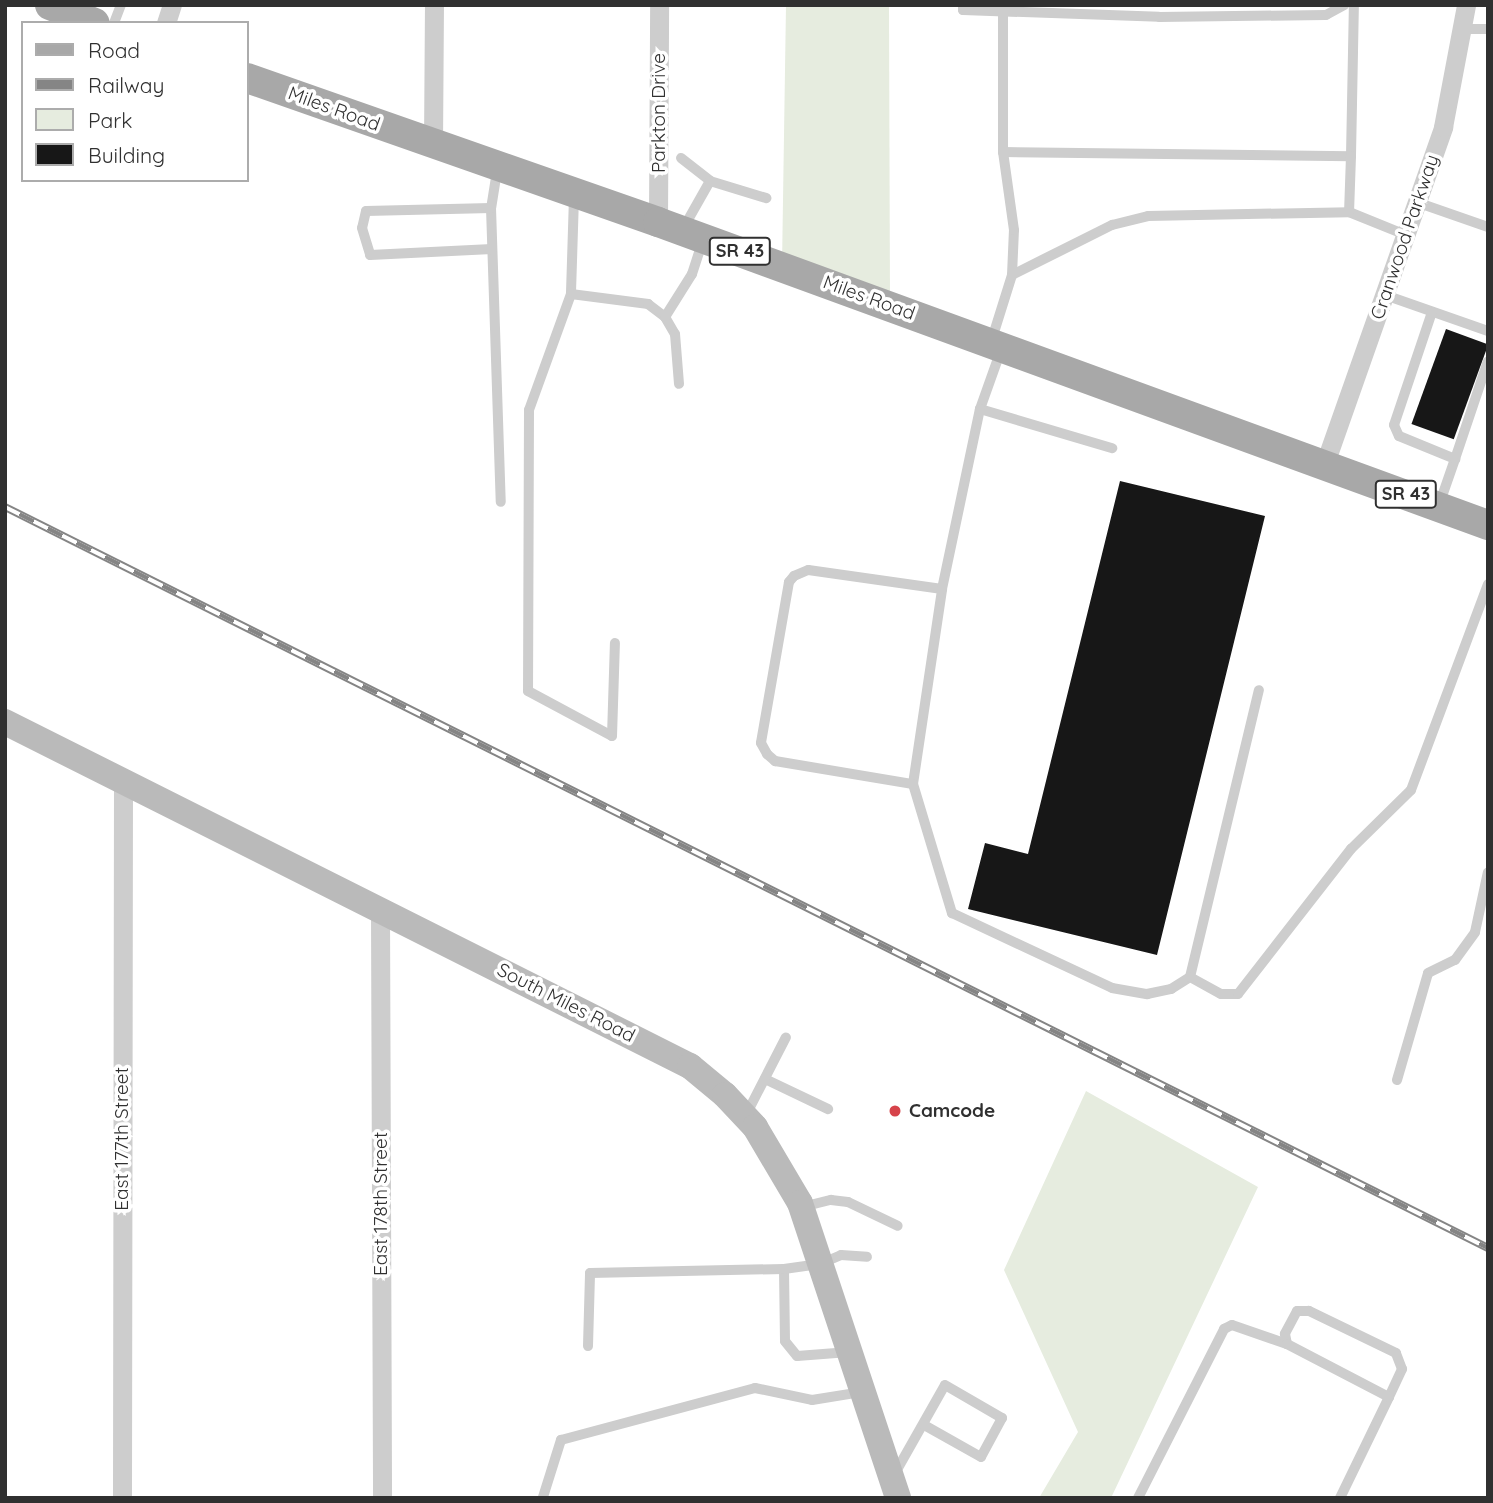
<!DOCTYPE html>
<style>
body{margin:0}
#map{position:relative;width:1493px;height:1503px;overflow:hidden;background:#fff;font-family:Quicksand,sans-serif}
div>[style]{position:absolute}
.green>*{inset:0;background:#e6ecdf}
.building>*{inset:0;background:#171717;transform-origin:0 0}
.lane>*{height:10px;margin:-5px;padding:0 5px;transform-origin:5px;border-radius:5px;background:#cdcdcd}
.street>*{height:19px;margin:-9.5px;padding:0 9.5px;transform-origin:9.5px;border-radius:9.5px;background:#cdcdcd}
.secondary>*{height:26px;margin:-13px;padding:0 13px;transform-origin:13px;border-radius:13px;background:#bababa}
.primary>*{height:30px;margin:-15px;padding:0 15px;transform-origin:15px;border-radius:15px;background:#a8a8a8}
.rail>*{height:8px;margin-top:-4px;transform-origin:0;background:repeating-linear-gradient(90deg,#fff 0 16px,#858585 0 32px);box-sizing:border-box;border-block:2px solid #858585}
.dots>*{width:19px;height:19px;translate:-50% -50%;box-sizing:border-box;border:4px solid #fff;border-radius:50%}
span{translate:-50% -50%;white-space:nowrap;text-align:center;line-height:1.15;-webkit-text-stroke:7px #fff;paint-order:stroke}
.shield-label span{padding:2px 5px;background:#fff;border:2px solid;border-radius:5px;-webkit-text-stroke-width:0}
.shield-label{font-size:18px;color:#303030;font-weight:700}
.street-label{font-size:19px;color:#303030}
.poi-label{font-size:19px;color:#303030;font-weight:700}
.left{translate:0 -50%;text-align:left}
.frame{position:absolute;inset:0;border:7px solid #303030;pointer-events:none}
.legend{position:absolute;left:21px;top:21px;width:228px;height:161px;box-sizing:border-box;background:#fff;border:2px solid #acacac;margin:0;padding:9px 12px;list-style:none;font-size:21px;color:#303030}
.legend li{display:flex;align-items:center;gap:14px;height:35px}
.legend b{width:35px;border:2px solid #acacac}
</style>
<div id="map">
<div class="green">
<div style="clip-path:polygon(786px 5px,889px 5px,890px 306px,782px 266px)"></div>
<div style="clip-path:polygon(1086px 1091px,1258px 1187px,1111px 1498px,1039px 1498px,1078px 1432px,1004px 1270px)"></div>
</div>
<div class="building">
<div style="left:1446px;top:329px;width:45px;height:101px;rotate:20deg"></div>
<div style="clip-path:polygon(1120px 481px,1265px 516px,1157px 955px,968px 909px,985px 843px,1028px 854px)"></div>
</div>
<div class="lane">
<div style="left:963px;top:5px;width:5px;rotate:90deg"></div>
<div style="left:963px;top:10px;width:196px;rotate:2deg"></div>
<div style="left:1159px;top:17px;width:167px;rotate:-0.7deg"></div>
<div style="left:1326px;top:15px;width:21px;rotate:-29deg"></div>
<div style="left:114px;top:23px;width:19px;rotate:-69deg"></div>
<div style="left:1464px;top:29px;width:24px"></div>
<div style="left:1003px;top:152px;width:348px;rotate:0.7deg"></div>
<div style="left:1351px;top:156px;width:151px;rotate:-88.9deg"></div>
<div style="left:1351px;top:156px;width:56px;rotate:92deg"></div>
<div style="left:1349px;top:212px;width:61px;rotate:22deg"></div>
<div style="left:681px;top:158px;width:37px;rotate:38deg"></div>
<div style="left:710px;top:181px;width:53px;rotate:119.5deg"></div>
<div style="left:497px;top:171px;width:37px;rotate:99deg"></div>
<div style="left:491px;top:208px;width:294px;rotate:88.1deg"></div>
<div style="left:710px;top:181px;width:59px;rotate:16.9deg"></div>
<div style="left:574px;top:197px;width:97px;rotate:91.8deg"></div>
<div style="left:571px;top:294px;width:123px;rotate:109.9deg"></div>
<div style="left:529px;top:410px;width:281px;rotate:90.2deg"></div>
<div style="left:528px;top:691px;width:95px;rotate:28.2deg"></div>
<div style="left:612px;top:736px;width:93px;rotate:-88.2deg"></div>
<div style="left:1419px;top:203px;width:73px;rotate:19.2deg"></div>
<div style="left:491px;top:208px;width:125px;rotate:178.6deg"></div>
<div style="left:366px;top:211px;width:17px;rotate:103deg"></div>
<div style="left:362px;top:228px;width:28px;rotate:73deg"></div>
<div style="left:370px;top:255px;width:122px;rotate:-2.8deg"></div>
<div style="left:1012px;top:275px;width:112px;rotate:-26.6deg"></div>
<div style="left:1112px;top:225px;width:37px;rotate:-14deg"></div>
<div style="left:1148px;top:216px;width:201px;rotate:-1.1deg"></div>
<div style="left:571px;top:294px;width:78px;rotate:7.4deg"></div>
<div style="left:648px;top:304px;width:21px;rotate:37deg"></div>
<div style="left:665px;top:317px;width:20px;rotate:60deg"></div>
<div style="left:675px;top:334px;width:50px;rotate:85.4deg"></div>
<div style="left:1385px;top:295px;width:109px;rotate:19.3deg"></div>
<div style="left:1432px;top:312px;width:119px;rotate:108.6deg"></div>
<div style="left:1394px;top:425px;width:12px;rotate:66deg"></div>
<div style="left:1399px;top:436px;width:61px;rotate:22.3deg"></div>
<div style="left:1455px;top:459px;width:49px;rotate:109.2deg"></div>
<div style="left:665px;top:317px;width:51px;rotate:-57.9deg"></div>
<div style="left:692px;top:274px;width:33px;rotate:-72deg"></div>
<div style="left:991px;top:342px;width:70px;rotate:-72.6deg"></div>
<div style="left:1012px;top:275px;width:45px;rotate:-87.5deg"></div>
<div style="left:1014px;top:230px;width:79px;rotate:-98deg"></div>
<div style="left:1003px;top:152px;width:141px;rotate:-90deg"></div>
<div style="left:1001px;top:350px;width:63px;rotate:109.6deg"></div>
<div style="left:980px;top:409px;width:138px;rotate:16.5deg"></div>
<div style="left:1455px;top:459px;width:103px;rotate:-71.4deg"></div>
<div style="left:942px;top:589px;width:135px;rotate:-171.9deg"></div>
<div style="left:808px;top:570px;width:15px;rotate:157deg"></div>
<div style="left:794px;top:576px;width:8px;rotate:130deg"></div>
<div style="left:789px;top:582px;width:163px;rotate:99.9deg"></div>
<div style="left:761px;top:743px;width:13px;rotate:61deg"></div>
<div style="left:767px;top:754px;width:11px;rotate:41deg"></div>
<div style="left:775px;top:761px;width:140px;rotate:9.5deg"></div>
<div style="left:913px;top:784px;width:197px;rotate:-81.5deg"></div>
<div style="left:942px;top:589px;width:184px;rotate:-78.1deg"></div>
<div style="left:913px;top:784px;width:135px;rotate:73.2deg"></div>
<div style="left:952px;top:913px;width:177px;rotate:25.1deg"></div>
<div style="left:1112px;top:988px;width:36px;rotate:10deg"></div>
<div style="left:1147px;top:994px;width:25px;rotate:-12deg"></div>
<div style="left:1171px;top:989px;width:22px;rotate:-32deg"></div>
<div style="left:1190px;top:977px;width:295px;rotate:-76.5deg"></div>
<div style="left:1190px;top:977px;width:35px;rotate:29deg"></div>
<div style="left:1221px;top:994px;width:17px"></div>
<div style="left:1238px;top:994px;width:184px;rotate:-52.1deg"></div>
<div style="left:1351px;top:849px;width:84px;rotate:-44.5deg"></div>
<div style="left:1411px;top:790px;width:220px;rotate:-69.5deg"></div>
<div style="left:765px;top:1079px;width:70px;rotate:25.5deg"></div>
<div style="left:1397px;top:1080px;width:111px;rotate:-73.8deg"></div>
<div style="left:1428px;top:973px;width:30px;rotate:-26deg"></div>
<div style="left:1455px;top:960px;width:34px;rotate:-54deg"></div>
<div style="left:1475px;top:932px;width:61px;rotate:-77.8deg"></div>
<div style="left:747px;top:1113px;width:85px;rotate:-62.8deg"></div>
<div style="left:802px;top:1207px;width:30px;rotate:-14deg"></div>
<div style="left:831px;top:1200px;width:17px;rotate:7deg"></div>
<div style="left:848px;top:1202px;width:55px;rotate:25.6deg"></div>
<div style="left:588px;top:1346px;width:73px;rotate:-88.4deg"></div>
<div style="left:590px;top:1273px;width:194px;rotate:-1.2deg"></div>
<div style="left:849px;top:1352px;width:52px;rotate:175.6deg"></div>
<div style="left:797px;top:1356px;width:19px;rotate:-129deg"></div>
<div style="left:785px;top:1341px;width:72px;rotate:-90.8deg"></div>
<div style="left:784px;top:1269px;width:36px;rotate:-8deg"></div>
<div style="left:820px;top:1264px;width:23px;rotate:-23deg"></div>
<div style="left:841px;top:1255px;width:26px;rotate:4deg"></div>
<div style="left:894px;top:1475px;width:103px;rotate:-60.5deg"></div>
<div style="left:945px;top:1385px;width:66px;rotate:30.1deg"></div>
<div style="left:1002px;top:1418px;width:44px;rotate:118.3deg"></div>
<div style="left:981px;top:1457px;width:65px;rotate:-150.7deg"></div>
<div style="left:543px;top:1497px;width:60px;rotate:-72.5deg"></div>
<div style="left:561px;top:1440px;width:201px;rotate:-15deg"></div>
<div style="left:755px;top:1388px;width:58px;rotate:11.9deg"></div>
<div style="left:812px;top:1400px;width:51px;rotate:-9.1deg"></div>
<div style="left:1138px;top:1498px;width:190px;rotate:-63deg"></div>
<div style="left:1224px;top:1329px;width:9px;rotate:-27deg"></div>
<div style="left:1232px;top:1325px;width:58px;rotate:19.1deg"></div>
<div style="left:1340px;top:1498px;width:112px;rotate:-64.1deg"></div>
<div style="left:1389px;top:1397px;width:31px;rotate:-65deg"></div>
<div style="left:1402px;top:1369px;width:17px;rotate:-111deg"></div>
<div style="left:1396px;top:1353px;width:97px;rotate:-154.2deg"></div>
<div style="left:1309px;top:1311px;width:12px;rotate:180deg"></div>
<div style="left:1297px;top:1311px;width:26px;rotate:118deg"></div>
<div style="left:1285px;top:1334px;width:10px;rotate:79deg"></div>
<div style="left:1287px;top:1344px;width:115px;rotate:27.5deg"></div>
</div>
<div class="street">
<div style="left:166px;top:23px;width:19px;rotate:-72deg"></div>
<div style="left:433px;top:145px;width:140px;rotate:-89.6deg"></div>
<div style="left:658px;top:222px;width:217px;rotate:-89.7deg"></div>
<div style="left:1325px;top:463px;width:356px;rotate:-70.6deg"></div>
<div style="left:1443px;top:127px;width:124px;rotate:-79.3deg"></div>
<div style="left:380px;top:911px;width:587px;rotate:89.8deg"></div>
<div style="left:122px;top:1498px;width:718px;rotate:-89.92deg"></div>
</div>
<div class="secondary">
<div style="left:5px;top:722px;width:767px;rotate:26.67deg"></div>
<div style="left:690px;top:1066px;width:45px;rotate:39.6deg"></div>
<div style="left:725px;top:1095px;width:44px;rotate:46.8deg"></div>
<div style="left:755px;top:1127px;width:88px;rotate:59.4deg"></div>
<div style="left:800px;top:1203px;width:311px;rotate:71.6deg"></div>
</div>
<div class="primary">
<div style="left:50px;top:5px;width:48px;rotate:21.8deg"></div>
<div style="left:247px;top:78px;width:435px;rotate:19.3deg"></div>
<div style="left:658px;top:222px;width:884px;rotate:20.06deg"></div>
</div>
<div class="rail">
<div style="left:5px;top:507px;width:1658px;rotate:26.55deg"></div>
</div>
<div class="dots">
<div style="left:895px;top:1111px;background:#d6434a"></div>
</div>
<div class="shield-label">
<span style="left:740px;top:251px">SR 43</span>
<span style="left:1406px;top:494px">SR 43</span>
</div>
<div class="street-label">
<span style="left:334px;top:109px;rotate:20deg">Miles Road</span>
<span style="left:659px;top:113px;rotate:-90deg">Parkton Drive</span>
<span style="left:1405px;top:237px;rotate:-71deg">Cranwood Parkway</span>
<span style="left:869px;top:298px;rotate:20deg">Miles Road</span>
<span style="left:566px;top:1003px;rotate:27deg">South Miles Road</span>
<span style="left:122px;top:1139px;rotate:-90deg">East 177th Street</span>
<span style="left:381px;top:1204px;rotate:-90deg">East 178th Street</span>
</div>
<div class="poi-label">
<span class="left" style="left:909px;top:1111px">Camcode</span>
</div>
<div class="frame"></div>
<ul class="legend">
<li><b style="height:9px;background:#a8a8a8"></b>Road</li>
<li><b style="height:9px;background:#858585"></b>Railway</li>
<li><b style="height:19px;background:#e6ecdf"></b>Park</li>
<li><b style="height:19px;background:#171717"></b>Building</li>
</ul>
</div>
